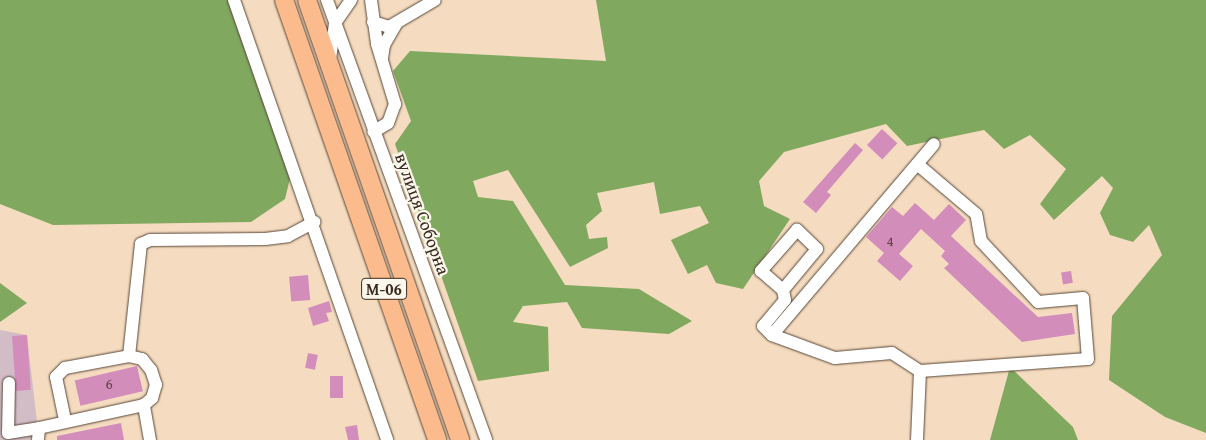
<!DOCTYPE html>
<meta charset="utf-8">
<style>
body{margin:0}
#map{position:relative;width:1206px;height:440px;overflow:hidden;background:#f5dcc0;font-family:"Gentium Book Plus",serif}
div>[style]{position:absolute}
.industrial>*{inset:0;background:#d2bdc6}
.forest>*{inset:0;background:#80a85f}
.building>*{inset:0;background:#d38dbb;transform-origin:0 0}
.roads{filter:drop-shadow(0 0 1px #574536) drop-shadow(0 0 1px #574536)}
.minor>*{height:12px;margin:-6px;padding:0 6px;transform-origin:6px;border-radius:6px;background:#fff}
.highway>*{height:18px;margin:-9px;padding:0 9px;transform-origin:9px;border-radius:9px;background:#fbbb8d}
span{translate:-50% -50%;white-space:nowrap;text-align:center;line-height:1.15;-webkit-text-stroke:4.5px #fbf7ec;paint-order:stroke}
.number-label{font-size:15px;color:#614345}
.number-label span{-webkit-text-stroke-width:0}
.shield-label span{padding:1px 4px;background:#fbf7ec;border:1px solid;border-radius:4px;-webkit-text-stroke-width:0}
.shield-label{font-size:16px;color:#3b2a1e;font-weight:700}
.street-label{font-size:18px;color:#3b2a1e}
</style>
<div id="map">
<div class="industrial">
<div style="clip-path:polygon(0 330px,27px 335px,37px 422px,30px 440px,0 440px)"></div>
</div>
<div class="forest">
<div style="clip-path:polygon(0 0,231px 0,293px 166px,285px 199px,251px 222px,53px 225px,0 204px)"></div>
<div style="clip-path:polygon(596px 0,1206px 0,1206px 433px,1165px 417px,1109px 380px,1112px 316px,1162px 255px,1149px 225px,1133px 242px,1110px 235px,1100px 213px,1113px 188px,1102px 176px,1054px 220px,1040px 204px,1066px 169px,1030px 135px,1004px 149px,984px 130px,907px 146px,886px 124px,784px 152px,759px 181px,764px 206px,790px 219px,743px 289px,716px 283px,707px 265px,688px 274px,671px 240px,709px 223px,700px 206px,660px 214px,654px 182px,597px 193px,602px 211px,586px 225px,589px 239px,607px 237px,608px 248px,570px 267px,508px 170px,473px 181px,478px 197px,513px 201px,565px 285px,639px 289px,692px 321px,669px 334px,582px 328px,567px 302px,523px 306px,513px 322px,548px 327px,549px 371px,478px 381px,395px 144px,411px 121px,393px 71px,410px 51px,606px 61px)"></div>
<div style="clip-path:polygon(0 283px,27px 303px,0 322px)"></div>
<div style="clip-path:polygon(1010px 367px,1073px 427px,1078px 440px,990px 440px)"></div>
</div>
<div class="building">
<div style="left:882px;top:129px;width:21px;height:22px;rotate:43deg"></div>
<div style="clip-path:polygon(855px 143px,863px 150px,827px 192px,831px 195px,816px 213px,803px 202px)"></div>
<div style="clip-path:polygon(915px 203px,934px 220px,949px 204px,966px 220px,951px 236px,1038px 317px,1072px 313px,1075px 334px,1022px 342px,944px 268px,949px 264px,941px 256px,945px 251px,921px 229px,899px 254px,913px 266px,900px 281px,877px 261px,884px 253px,866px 237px,892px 207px,903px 216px)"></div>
<div style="left:1071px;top:271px;width:12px;height:10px;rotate:81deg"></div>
<div style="left:308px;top:275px;width:25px;height:19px;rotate:85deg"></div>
<div style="clip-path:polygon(329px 301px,332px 312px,326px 313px,329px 321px,313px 326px,308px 308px)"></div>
<div style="left:27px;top:335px;width:55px;height:15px;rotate:86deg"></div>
<div style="left:308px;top:353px;width:10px;height:15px;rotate:11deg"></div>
<div style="left:137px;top:366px;width:26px;height:64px;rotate:77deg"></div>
<div style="left:330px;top:376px;width:13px;height:22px"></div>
<div style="clip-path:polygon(121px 423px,124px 440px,57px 440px,57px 436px)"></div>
<div style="clip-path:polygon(357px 425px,359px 440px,348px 440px,345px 427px)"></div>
</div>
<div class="roads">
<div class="minor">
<div style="left:234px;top:0;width:466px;rotate:70.8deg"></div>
<div style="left:327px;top:0;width:468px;rotate:70.1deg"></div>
<div style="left:371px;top:0;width:44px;rotate:82.2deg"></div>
<div style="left:377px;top:44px;width:63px;rotate:73.3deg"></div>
<div style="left:395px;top:104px;width:20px;rotate:110deg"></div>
<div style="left:388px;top:123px;width:17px;rotate:149deg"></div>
<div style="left:373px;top:22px;width:17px;rotate:17deg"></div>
<div style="left:389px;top:27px;width:53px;rotate:-30.4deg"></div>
<div style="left:382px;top:58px;width:13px;rotate:-81deg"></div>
<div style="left:384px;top:45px;width:24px;rotate:-60deg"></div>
<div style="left:330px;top:59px;width:36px;rotate:-82deg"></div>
<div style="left:335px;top:23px;width:28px;rotate:-55deg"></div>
<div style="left:783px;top:290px;width:53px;rotate:-50.3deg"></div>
<div style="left:817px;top:249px;width:28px;rotate:-136deg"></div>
<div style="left:797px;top:230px;width:55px;rotate:131.3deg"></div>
<div style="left:761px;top:271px;width:29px;rotate:41deg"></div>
<div style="left:783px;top:290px;width:10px;rotate:79deg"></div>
<div style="left:785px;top:300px;width:34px;rotate:130deg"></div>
<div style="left:763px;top:326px;width:13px;rotate:45deg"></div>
<div style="left:772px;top:335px;width:67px;rotate:20.1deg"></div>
<div style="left:835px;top:358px;width:57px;rotate:-5deg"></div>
<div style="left:892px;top:353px;width:33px;rotate:33deg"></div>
<div style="left:920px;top:371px;width:168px;rotate:-4.1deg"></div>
<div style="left:1088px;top:359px;width:61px;rotate:-94.7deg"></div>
<div style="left:1083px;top:298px;width:45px;rotate:174.9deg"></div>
<div style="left:1038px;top:302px;width:83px;rotate:-133.1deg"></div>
<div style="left:981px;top:241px;width:27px;rotate:-100deg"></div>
<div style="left:976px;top:214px;width:77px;rotate:-139.7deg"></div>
<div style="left:772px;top:335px;width:250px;rotate:-49.7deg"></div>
<div style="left:9px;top:383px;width:50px;rotate:91.1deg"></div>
<div style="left:8px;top:433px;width:31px;rotate:-9deg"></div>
<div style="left:65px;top:420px;width:44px;rotate:-101.8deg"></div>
<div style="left:56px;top:377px;width:13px;rotate:-45deg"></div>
<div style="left:65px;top:368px;width:65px;rotate:-10.6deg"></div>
<div style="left:38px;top:440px;width:12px;rotate:-85deg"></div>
<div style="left:39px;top:428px;width:107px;rotate:-12.4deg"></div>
<div style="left:150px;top:440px;width:36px;rotate:-100deg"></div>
<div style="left:144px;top:405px;width:11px;rotate:-41deg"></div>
<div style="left:152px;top:398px;width:14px;rotate:-73deg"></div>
<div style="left:156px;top:385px;width:16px;rotate:-108deg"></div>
<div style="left:151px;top:370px;width:14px;rotate:-129deg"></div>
<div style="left:142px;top:359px;width:13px;rotate:-167deg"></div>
<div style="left:129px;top:356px;width:113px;rotate:-83.9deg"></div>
<div style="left:141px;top:244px;width:10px;rotate:-24deg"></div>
<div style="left:150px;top:240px;width:115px;rotate:-0.5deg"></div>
<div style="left:265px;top:239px;width:23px;rotate:-7deg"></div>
<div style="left:288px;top:236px;width:30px;rotate:-28deg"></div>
<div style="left:917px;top:440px;width:69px;rotate:-87.5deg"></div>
</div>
<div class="highway">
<div style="left:284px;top:0;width:466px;rotate:70.8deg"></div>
<div style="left:307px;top:0;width:466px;rotate:70.8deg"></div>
</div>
</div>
<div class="number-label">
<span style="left:890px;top:241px">4</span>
<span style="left:109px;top:384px">6</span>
</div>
<div class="shield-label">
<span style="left:384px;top:289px">М-06</span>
</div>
<div class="street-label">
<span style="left:422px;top:214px;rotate:70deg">вулиця Соборна</span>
</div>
</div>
